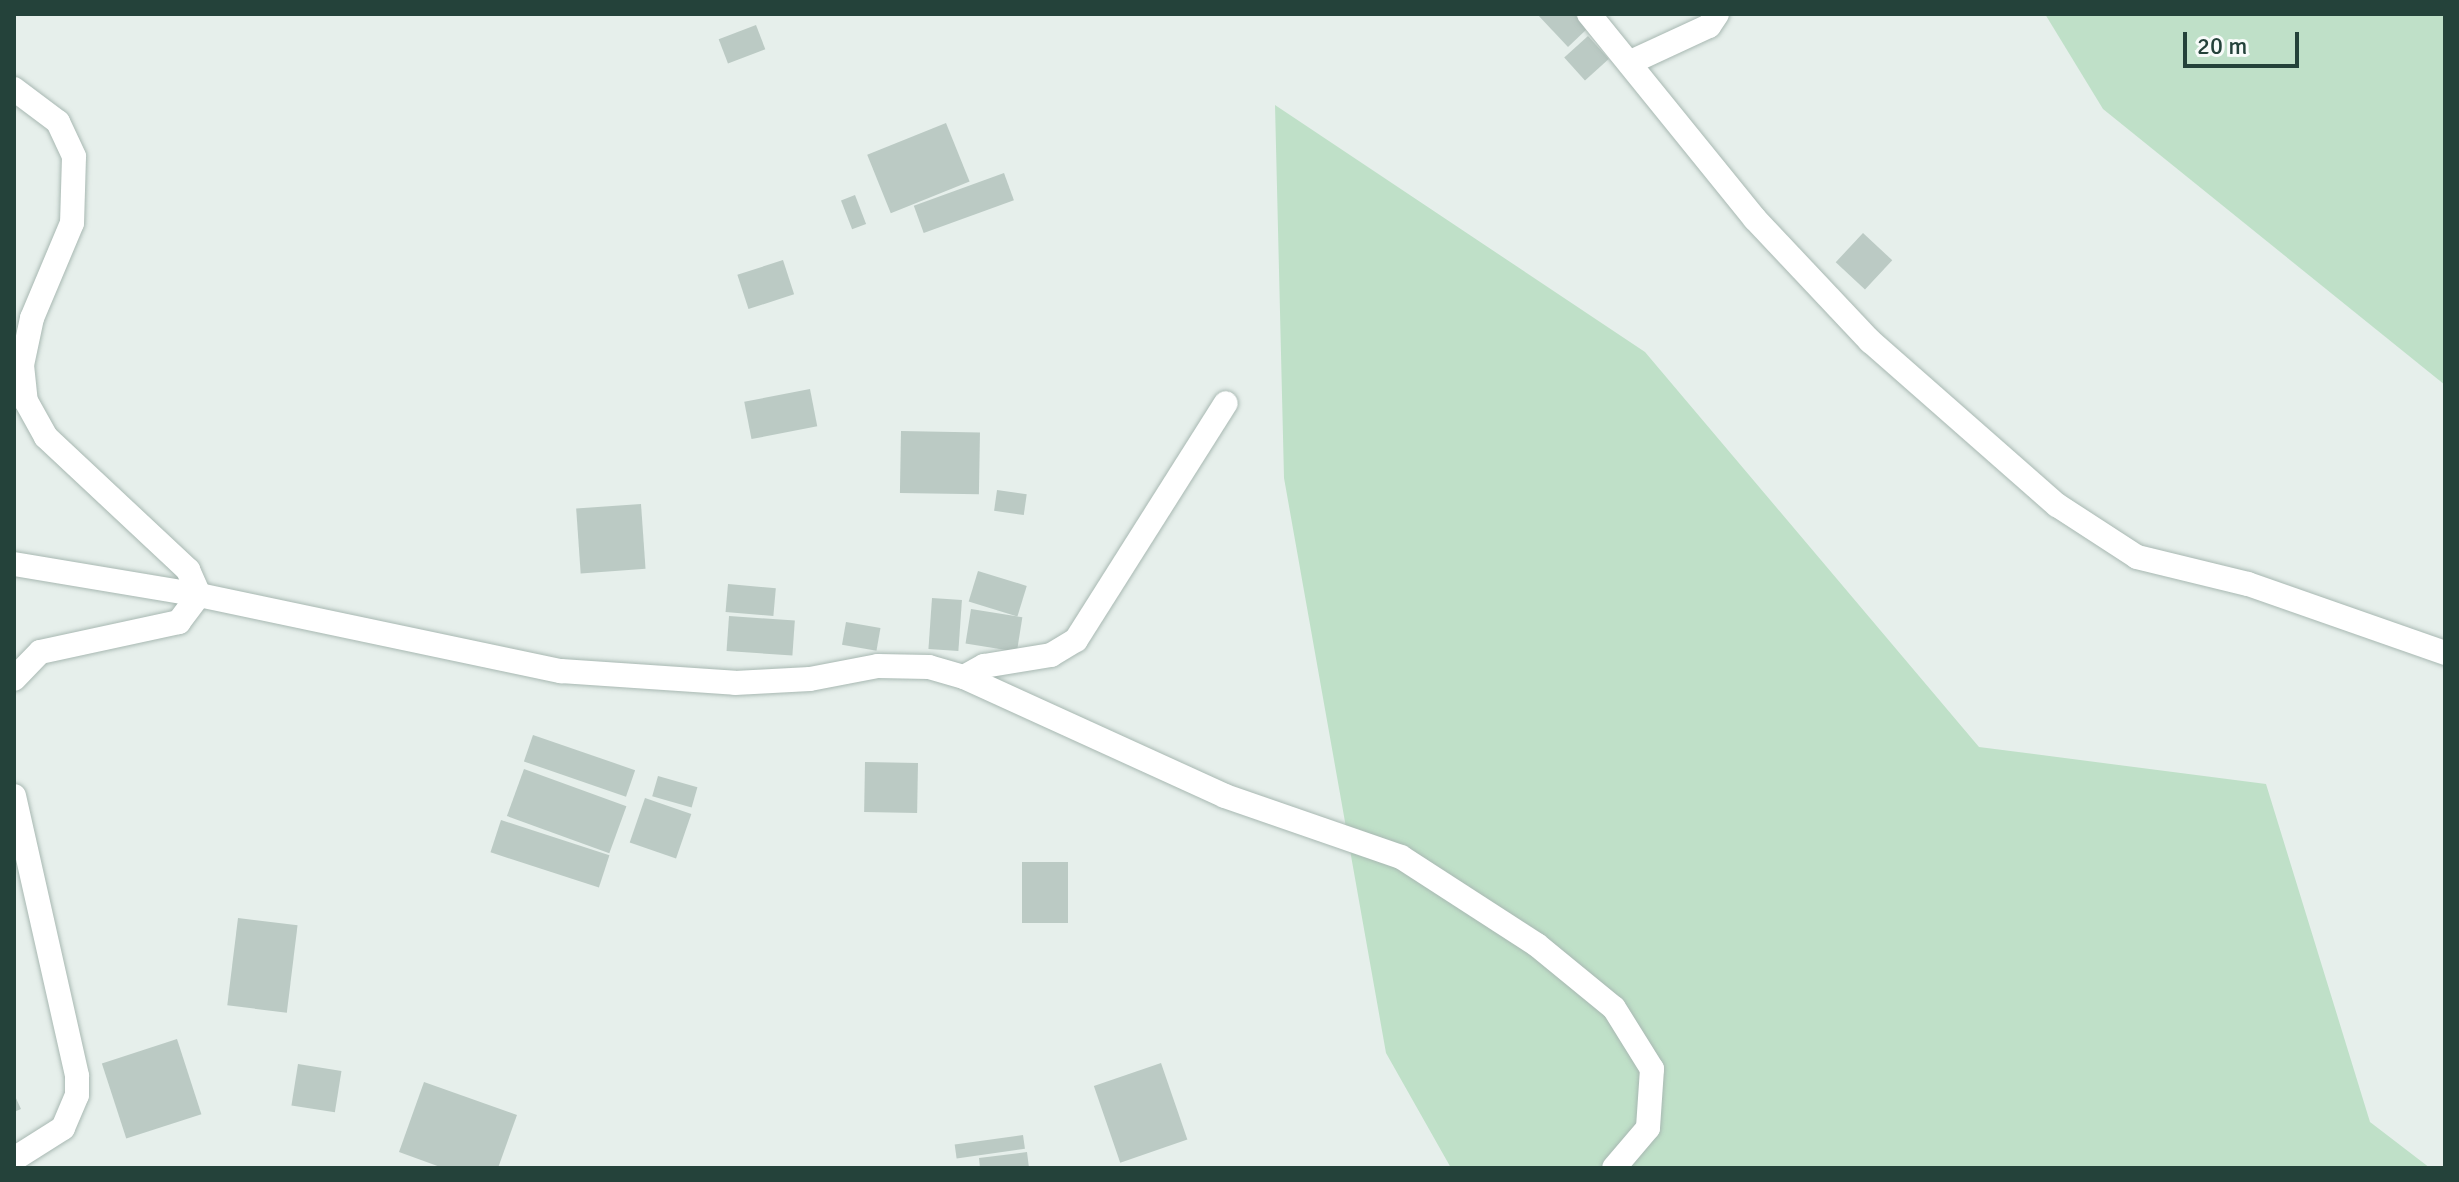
<!DOCTYPE html>
<style>
body{margin:0}
#map{position:relative;width:2459px;height:1182px;overflow:hidden;background:#e6efeb;font-family:Signika,sans-serif}
div>[style]{position:absolute}
.green>*{inset:0;background:#bfe0c8}
.building>*{inset:0;background:#bbcac4;transform-origin:0 0}
.roads{filter:drop-shadow(0 0 2px #a8b8b2) drop-shadow(0 0 2px #a8b8b2)}
.minor>*{height:24px;margin:-12px;padding:0 12px;transform-origin:12px;border-radius:12px;background:#fff}
span{translate:-50% -50%;white-space:nowrap;text-align:center;line-height:1.15;-webkit-text-stroke:6px #f7fbf9;paint-order:stroke}
.frame{position:absolute;inset:0;border:16px solid #24423a;pointer-events:none}
.scale{position:absolute;left:2183px;top:32px;width:116px;height:36px;box-sizing:border-box;border:4px solid #24423a;border-top:0;padding-left:10px;font-size:24px;line-height:28px;white-space:nowrap;color:#24423a;-webkit-text-stroke:6px #f7fbf9;paint-order:stroke}
</style>
<div id="map">
<div class="green">
<div style="clip-path:polygon(2045px 14px,2445px 14px,2445px 385px,2103px 109px)"></div>
<div style="clip-path:polygon(1275px 105px,1645px 352px,1979px 747px,2266px 784px,2370px 1122px,2430px 1168px,1451px 1168px,1386px 1053px,1284px 478px)"></div>
</div>
<div class="building">
<div style="clip-path:polygon(1537px 14px,1574px 14px,1588px 28px,1568px 47px)"></div>
<div style="left:756px;top:25px;width:26px;height:40px;rotate:69deg"></div>
<div style="left:1588px;top:36px;width:31px;height:32px;rotate:48deg"></div>
<div style="left:946px;top:123px;width:63px;height:85px;rotate:68deg"></div>
<div style="left:1004px;top:173px;width:29px;height:96px;rotate:70deg"></div>
<div style="left:855px;top:195px;width:31px;height:15px;rotate:69deg"></div>
<div style="left:1863px;top:233px;width:40px;height:40px;rotate:43deg"></div>
<div style="left:783px;top:260px;width:36px;height:48px;rotate:72deg"></div>
<div style="left:810px;top:389px;width:38px;height:67px;rotate:79deg"></div>
<div style="left:901px;top:431px;width:79px;height:62px;rotate:1deg"></div>
<div style="left:997px;top:490px;width:30px;height:21px;rotate:8deg"></div>
<div style="left:641px;top:504px;width:65px;height:65px;rotate:86deg"></div>
<div style="left:978px;top:571px;width:51px;height:32px;rotate:17deg"></div>
<div style="left:728px;top:584px;width:48px;height:28px;rotate:5deg"></div>
<div style="left:932px;top:598px;width:30px;height:51px;rotate:4deg"></div>
<div style="left:971px;top:609px;width:52px;height:35px;rotate:9deg"></div>
<div style="left:729px;top:616px;width:66px;height:35px;rotate:4deg"></div>
<div style="left:846px;top:622px;width:35px;height:23px;rotate:10deg"></div>
<div style="left:533px;top:735px;width:108px;height:28px;rotate:19deg"></div>
<div style="left:865px;top:762px;width:53px;height:50px;rotate:1deg"></div>
<div style="left:524px;top:769px;width:109px;height:50px;rotate:20deg"></div>
<div style="left:658px;top:776px;width:41px;height:21px;rotate:16deg"></div>
<div style="left:645px;top:798px;width:49px;height:47px;rotate:19deg"></div>
<div style="left:501px;top:820px;width:114px;height:34px;rotate:18deg"></div>
<div style="left:1022px;top:862px;width:46px;height:61px"></div>
<div style="left:238px;top:918px;width:60px;height:88px;rotate:7deg"></div>
<div style="left:177px;top:1039px;width:79px;height:79px;rotate:72deg"></div>
<div style="left:1161px;top:1063px;width:81px;height:71px;rotate:71deg"></div>
<div style="left:298px;top:1064px;width:44px;height:42px;rotate:9deg"></div>
<div style="clip-path:polygon(424px 1082px,517px 1115px,498px 1168px,443px 1168px,399px 1152px)"></div>
<div style="clip-path:polygon(14px 1094px,21px 1109px,14px 1112px)"></div>
<div style="left:1023px;top:1135px;width:14px;height:69px;rotate:82deg"></div>
<div style="clip-path:polygon(1027px 1152px,1029px 1168px,980px 1168px,979px 1158px)"></div>
</div>
<div class="roads">
<div class="minor">
<div style="left:1589px;top:14px;width:264px;rotate:51deg"></div>
<div style="left:1755px;top:219px;width:168px;rotate:46.7deg"></div>
<div style="left:1870px;top:341px;width:249px;rotate:41.3deg"></div>
<div style="left:2057px;top:505px;width:95px;rotate:33deg"></div>
<div style="left:2137px;top:557px;width:114px;rotate:13.7deg"></div>
<div style="left:2248px;top:584px;width:209px;rotate:19.3deg"></div>
<div style="left:1631px;top:62px;width:86px;rotate:-24.8deg"></div>
<div style="left:1709px;top:26px;width:14px;rotate:-56deg"></div>
<div style="left:14px;top:89px;width:55px;rotate:36.9deg"></div>
<div style="left:58px;top:122px;width:38px;rotate:65deg"></div>
<div style="left:74px;top:157px;width:66px;rotate:91.7deg"></div>
<div style="left:72px;top:223px;width:103px;rotate:112.8deg"></div>
<div style="left:32px;top:318px;width:48px;rotate:102deg"></div>
<div style="left:22px;top:365px;width:36px;rotate:84deg"></div>
<div style="left:26px;top:401px;width:41px;rotate:60.9deg"></div>
<div style="left:46px;top:437px;width:195px;rotate:43.1deg"></div>
<div style="left:188px;top:570px;width:27px;rotate:66deg"></div>
<div style="left:199px;top:595px;width:34px;rotate:127deg"></div>
<div style="left:179px;top:622px;width:142px;rotate:167.8deg"></div>
<div style="left:40px;top:652px;width:37px;rotate:134deg"></div>
<div style="left:14px;top:564px;width:188px;rotate:9.5deg"></div>
<div style="left:199px;top:595px;width:370px;rotate:11.9deg"></div>
<div style="left:561px;top:671px;width:174px;rotate:3.9deg"></div>
<div style="left:735px;top:683px;width:75px;rotate:-3.1deg"></div>
<div style="left:810px;top:679px;width:69px;rotate:-10.8deg"></div>
<div style="left:878px;top:666px;width:51px;rotate:1.1deg"></div>
<div style="left:929px;top:667px;width:36px;rotate:16deg"></div>
<div style="left:964px;top:677px;width:287px;rotate:24.5deg"></div>
<div style="left:1225px;top:796px;width:186px;rotate:19.1deg"></div>
<div style="left:1401px;top:857px;width:162px;rotate:32.9deg"></div>
<div style="left:1537px;top:945px;width:99px;rotate:39.3deg"></div>
<div style="left:1614px;top:1008px;width:72px;rotate:58.1deg"></div>
<div style="left:1652px;top:1069px;width:59px;rotate:93.9deg"></div>
<div style="left:1648px;top:1128px;width:52px;rotate:130.4deg"></div>
<div style="left:964px;top:677px;width:23px;rotate:-29deg"></div>
<div style="left:984px;top:666px;width:68px;rotate:-9.3deg"></div>
<div style="left:1051px;top:655px;width:29px;rotate:-31deg"></div>
<div style="left:1076px;top:640px;width:280px;rotate:-57.7deg"></div>
<div style="left:14px;top:796px;width:287px;rotate:77.3deg"></div>
<div style="left:77px;top:1076px;width:19px;rotate:90deg"></div>
<div style="left:77px;top:1095px;width:36px;rotate:113deg"></div>
<div style="left:63px;top:1128px;width:58px;rotate:147.7deg"></div>
</div>
</div>
<div class="frame"></div>
<div class="scale">20 m</div>
</div>
